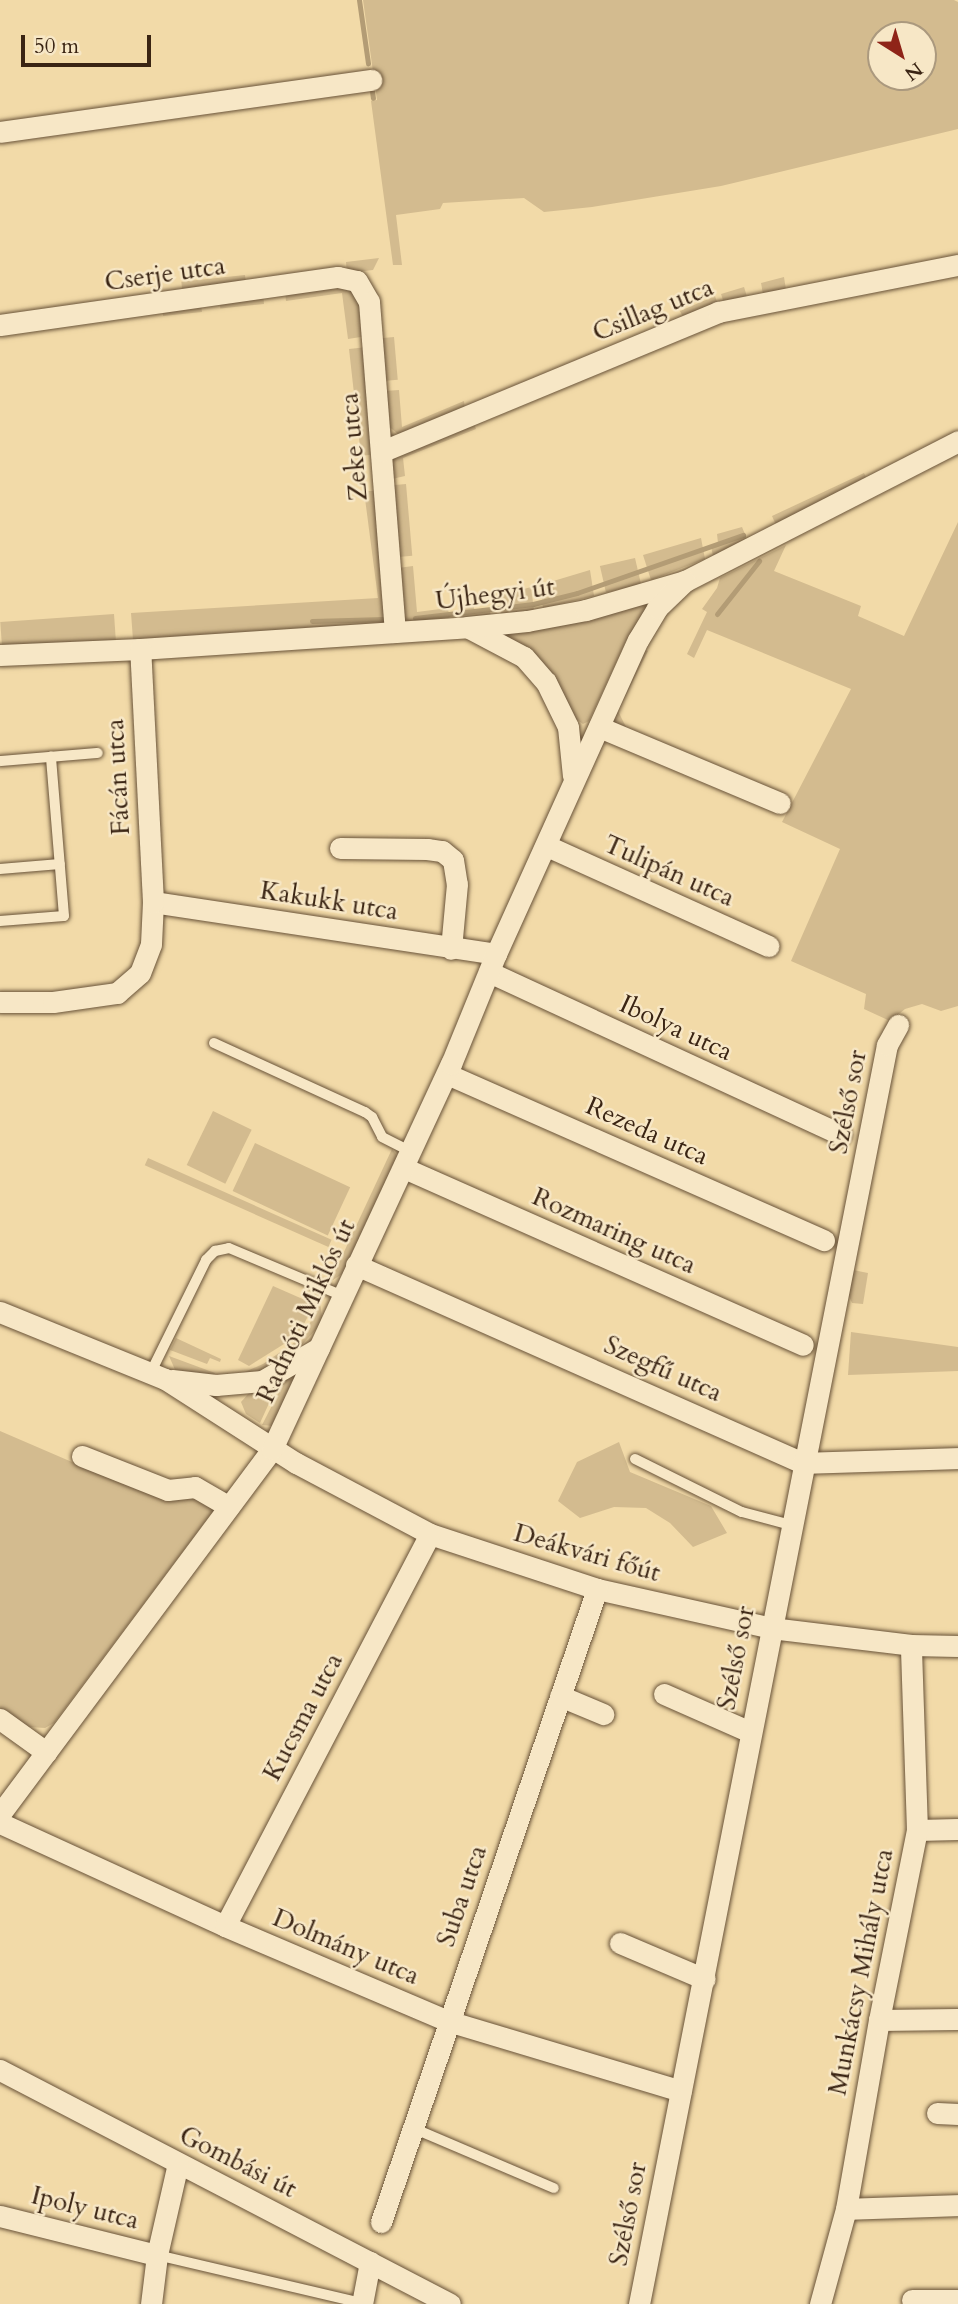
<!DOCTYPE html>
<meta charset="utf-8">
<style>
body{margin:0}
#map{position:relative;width:958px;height:2304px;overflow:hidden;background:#f2daa8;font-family:Cardo,serif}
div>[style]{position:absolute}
.green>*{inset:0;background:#d3bb8f;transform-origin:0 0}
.stream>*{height:5px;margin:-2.5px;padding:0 2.5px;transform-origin:2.5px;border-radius:2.5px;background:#b39c75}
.roads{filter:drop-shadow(0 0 2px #685238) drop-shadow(0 0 2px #685238)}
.lane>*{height:10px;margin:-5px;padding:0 5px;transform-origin:5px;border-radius:5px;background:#f7e7c6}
.street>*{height:21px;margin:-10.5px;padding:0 10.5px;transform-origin:10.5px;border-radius:10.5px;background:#f7e7c6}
span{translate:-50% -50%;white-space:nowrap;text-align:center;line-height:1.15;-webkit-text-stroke:5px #f7e7c6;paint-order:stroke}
.street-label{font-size:26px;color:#3a2413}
.north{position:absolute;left:867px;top:21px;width:70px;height:70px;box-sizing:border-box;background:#f7e7c6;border:2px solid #ab997e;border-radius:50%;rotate:143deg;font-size:19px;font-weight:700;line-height:28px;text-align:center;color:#3a2413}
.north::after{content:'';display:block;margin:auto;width:24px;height:32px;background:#8f2418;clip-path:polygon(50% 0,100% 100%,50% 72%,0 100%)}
.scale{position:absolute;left:21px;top:35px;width:130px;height:32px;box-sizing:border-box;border:4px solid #3a2413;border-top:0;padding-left:9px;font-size:21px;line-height:24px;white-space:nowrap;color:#3a2413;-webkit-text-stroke:5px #f7e7c6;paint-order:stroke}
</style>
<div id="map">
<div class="green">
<div style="clip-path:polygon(evenodd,363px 0,954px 0,958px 2px,958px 129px,721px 186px,592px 207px,544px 212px,524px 198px,443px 203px,440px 209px,396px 215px,402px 265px,393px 265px,371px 101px,377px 100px,363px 0,881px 35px,923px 35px,923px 77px,881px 77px,881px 35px)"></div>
<div style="clip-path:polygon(379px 258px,373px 270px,347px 273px,346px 262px)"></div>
<div style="left:245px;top:275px;width:10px;height:64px;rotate:84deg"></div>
<div style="clip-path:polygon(784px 277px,786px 290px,763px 294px,761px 283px)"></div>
<div style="clip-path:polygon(338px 283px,358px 293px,367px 336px,348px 339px,342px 293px,286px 301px,285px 291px)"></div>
<div style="left:744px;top:287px;width:10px;height:24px;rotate:73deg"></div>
<div style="left:263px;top:294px;width:10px;height:44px;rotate:84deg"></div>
<div style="clip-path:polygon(715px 296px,718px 305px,685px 317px,682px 315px,680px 311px)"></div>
<div style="left:201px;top:303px;width:9px;height:39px;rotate:84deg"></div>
<div style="left:394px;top:337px;width:43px;height:14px;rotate:85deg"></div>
<div style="clip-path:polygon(367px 347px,376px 454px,361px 456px,349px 349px)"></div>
<div style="clip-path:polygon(399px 390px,402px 427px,464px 401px,465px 410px,398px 434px,386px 424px,384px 391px)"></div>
<div style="clip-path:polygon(473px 421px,476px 429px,403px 458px,405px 476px,392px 479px,392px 457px)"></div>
<div style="clip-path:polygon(864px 473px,866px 477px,776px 525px,772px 516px)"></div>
<div style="left:406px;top:484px;width:72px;height:14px;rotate:85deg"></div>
<div style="clip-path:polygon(364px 491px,379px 491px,385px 621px,381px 625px,133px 640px,131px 613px,378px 598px)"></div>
<div style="clip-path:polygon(958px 522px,958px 1006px,941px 1011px,922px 1004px,905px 1009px,890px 1021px,864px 1009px,866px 994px,791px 961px,840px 849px,782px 822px,851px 689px,707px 630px,694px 658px,687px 654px,707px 612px,702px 609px,717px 588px,720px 578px,786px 545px,774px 571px,861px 606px,858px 616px,904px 636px)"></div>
<div style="clip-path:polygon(742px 527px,747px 539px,713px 556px,711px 546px,718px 543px,717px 534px)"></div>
<div style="clip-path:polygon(701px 538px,705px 559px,651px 580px,643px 555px)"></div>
<div style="left:635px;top:558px;width:27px;height:36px;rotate:77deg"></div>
<div style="clip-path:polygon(413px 566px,417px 612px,448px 608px,450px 621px,409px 622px,405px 618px,398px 568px)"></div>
<div style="clip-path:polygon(590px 570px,594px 596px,543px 608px,540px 585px)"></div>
<div style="clip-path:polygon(531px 587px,534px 610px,501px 616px,499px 596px)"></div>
<div style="clip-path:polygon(473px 603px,475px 612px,490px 610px,491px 618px,460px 621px,458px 606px)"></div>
<div style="clip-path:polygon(641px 603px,646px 605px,646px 610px,626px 641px,589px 721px,583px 724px,576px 719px,554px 678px,507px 635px)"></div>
<div style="left:114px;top:614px;width:28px;height:114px;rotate:86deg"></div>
<div style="clip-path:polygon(644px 649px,648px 651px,618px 711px,626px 727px,624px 731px,612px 720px)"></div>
<div style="left:213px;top:1111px;width:43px;height:60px;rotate:26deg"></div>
<div style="left:255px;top:1143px;width:105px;height:53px;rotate:25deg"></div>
<div style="clip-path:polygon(392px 1149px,399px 1158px,345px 1272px,330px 1282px)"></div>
<div style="left:148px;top:1158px;width:201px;height:8px;rotate:24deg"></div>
<div style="clip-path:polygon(853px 1270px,868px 1273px,863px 1304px,852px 1303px,848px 1294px)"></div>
<div style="clip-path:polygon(273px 1286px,314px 1304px,302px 1328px,292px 1339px,249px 1366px,238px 1360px)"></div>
<div style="clip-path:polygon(320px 1302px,322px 1317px,320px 1325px,297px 1350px)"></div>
<div style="clip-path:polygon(851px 1332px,958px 1347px,958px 1371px,848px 1375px)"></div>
<div style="clip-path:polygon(176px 1338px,221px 1359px,220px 1362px,210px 1358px,207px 1364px,170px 1350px)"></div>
<div style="clip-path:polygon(298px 1340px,291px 1354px,261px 1372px,240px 1374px,263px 1364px)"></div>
<div style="clip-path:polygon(169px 1356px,215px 1373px,211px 1380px,176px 1372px)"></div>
<div style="clip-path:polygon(286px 1378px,293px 1380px,274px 1426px,262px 1425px)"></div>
<div style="clip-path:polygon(276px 1383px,276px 1388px,260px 1423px,246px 1414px,241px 1402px,249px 1393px)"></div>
<div style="clip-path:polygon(0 1431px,123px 1484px,127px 1479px,189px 1489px,216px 1507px,54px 1723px,45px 1728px,29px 1727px,0 1708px)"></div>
<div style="clip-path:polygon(619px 1442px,630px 1472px,711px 1506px,727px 1533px,693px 1547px,670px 1523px,646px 1508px,614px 1507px,580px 1518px,558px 1501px,577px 1462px)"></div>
</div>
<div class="stream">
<div style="left:359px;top:0;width:64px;rotate:81.9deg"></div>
<div style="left:371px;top:84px;width:14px;rotate:82deg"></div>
<div style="left:717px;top:614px;width:68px;rotate:-51.6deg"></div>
<div style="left:415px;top:618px;width:119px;rotate:-6.8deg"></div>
<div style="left:533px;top:604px;width:45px;rotate:-14deg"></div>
<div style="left:577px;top:593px;width:176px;rotate:-19.3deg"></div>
<div style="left:312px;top:621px;width:72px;rotate:-1.6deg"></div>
</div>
<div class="roads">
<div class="lane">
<div style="left:0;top:761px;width:98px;rotate:-4.7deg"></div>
<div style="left:0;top:869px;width:60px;rotate:-4.8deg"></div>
<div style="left:0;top:921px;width:64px;rotate:-4.5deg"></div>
<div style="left:64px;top:916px;width:160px;rotate:-94.7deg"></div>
<div style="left:214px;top:1043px;width:166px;rotate:24.6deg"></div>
<div style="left:365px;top:1112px;width:9px;rotate:36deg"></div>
<div style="left:372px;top:1117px;width:22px;rotate:63deg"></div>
<div style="left:382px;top:1137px;width:31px;rotate:27deg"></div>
<div style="left:151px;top:1372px;width:125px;rotate:-63.8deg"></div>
<div style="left:206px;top:1260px;width:13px;rotate:-45deg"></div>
<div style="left:215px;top:1251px;width:14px;rotate:-12deg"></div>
<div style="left:229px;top:1248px;width:124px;rotate:22.8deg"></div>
<div style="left:635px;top:1459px;width:119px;rotate:26.4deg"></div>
<div style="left:742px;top:1512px;width:51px;rotate:14.9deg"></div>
<div style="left:413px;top:2128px;width:153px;rotate:23.1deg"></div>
<div style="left:157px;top:2255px;width:211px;rotate:13.2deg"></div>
</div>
<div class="street">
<div style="left:0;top:132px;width:375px;rotate:-8deg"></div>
<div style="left:0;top:325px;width:341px;rotate:-8.1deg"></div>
<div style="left:338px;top:277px;width:19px;rotate:12deg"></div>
<div style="left:357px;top:281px;width:24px;rotate:60deg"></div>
<div style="left:369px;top:302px;width:331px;rotate:85.5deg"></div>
<div style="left:383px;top:451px;width:363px;rotate:-22.5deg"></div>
<div style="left:718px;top:312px;width:245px;rotate:-11.1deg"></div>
<div style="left:469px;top:628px;width:62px;rotate:27.8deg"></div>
<div style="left:524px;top:657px;width:33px;rotate:49deg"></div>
<div style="left:546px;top:682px;width:50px;rotate:63.9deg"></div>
<div style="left:568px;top:727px;width:49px;rotate:84.2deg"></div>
<div style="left:0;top:655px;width:140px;rotate:-2.5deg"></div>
<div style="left:140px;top:649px;width:328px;rotate:-3.8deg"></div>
<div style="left:467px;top:627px;width:60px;rotate:-5.7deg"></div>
<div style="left:527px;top:621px;width:60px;rotate:-10.6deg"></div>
<div style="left:586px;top:610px;width:103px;rotate:-16.3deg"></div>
<div style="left:685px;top:581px;width:307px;rotate:-27.1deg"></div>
<div style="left:599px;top:727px;width:196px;rotate:22.8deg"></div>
<div style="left:547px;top:846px;width:243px;rotate:24.3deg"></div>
<div style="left:340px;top:848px;width:87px;rotate:0.7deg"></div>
<div style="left:427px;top:849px;width:15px;rotate:8deg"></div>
<div style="left:442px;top:851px;width:14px;rotate:39deg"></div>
<div style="left:453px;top:860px;width:24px;rotate:81deg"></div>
<div style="left:457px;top:884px;width:65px;rotate:95.3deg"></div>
<div style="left:153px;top:902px;width:347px;rotate:8.6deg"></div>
<div style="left:489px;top:972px;width:387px;rotate:24.8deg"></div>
<div style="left:0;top:1002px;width:53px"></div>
<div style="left:53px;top:1002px;width:65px;rotate:-8deg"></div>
<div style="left:117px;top:993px;width:30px;rotate:-41deg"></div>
<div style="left:140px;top:973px;width:31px;rotate:-69deg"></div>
<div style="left:151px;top:944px;width:42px;rotate:-87.3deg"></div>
<div style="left:153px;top:902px;width:253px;rotate:-92.9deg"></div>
<div style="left:447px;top:1074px;width:412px;rotate:23.8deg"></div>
<div style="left:404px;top:1168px;width:436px;rotate:23.9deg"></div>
<div style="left:356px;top:1265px;width:489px;rotate:23.9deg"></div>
<div style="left:803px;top:1463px;width:155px;rotate:-1.8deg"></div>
<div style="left:0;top:1312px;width:178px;rotate:22.1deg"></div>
<div style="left:165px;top:1379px;width:156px;rotate:32.7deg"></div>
<div style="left:296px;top:1463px;width:152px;rotate:27.9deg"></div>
<div style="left:430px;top:1534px;width:176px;rotate:18.2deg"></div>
<div style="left:597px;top:1589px;width:178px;rotate:12.6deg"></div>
<div style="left:771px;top:1628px;width:141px;rotate:6.9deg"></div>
<div style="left:911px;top:1645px;width:47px;rotate:1.2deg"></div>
<div style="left:172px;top:1380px;width:44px;rotate:6.5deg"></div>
<div style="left:216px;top:1385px;width:46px;rotate:-5deg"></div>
<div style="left:262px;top:1381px;width:66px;rotate:-30.1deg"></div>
<div style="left:82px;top:1456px;width:92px;rotate:21.6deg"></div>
<div style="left:168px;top:1490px;width:27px;rotate:-6deg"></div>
<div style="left:195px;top:1487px;width:39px;rotate:30deg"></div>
<div style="left:664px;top:1694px;width:94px;rotate:23.8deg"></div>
<div style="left:560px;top:1696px;width:47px;rotate:22.7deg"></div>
<div style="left:0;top:1719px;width:57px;rotate:35.7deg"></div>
<div style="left:0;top:1814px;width:455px;rotate:-53.3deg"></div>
<div style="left:272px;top:1449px;width:425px;rotate:-65.1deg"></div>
<div style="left:451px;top:1064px;width:119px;rotate:-67.8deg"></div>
<div style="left:496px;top:954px;width:345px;rotate:-65.7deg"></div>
<div style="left:638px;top:640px;width:37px;rotate:-59deg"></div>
<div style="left:657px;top:608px;width:39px;rotate:-44deg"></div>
<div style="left:0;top:1823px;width:247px;rotate:24.6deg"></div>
<div style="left:225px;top:1926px;width:242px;rotate:23.1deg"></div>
<div style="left:448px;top:2021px;width:243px;rotate:16.7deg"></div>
<div style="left:917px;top:1830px;width:41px;rotate:-1.4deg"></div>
<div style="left:225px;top:1926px;width:442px;rotate:-62.4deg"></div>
<div style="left:620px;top:1943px;width:92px;rotate:23deg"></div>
<div style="left:879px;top:2020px;width:79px;rotate:-0.7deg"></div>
<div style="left:0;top:2070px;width:507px;rotate:27.47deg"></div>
<div style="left:937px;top:2113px;width:21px;rotate:3deg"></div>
<div style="left:846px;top:2209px;width:112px;rotate:-2deg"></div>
<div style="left:0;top:2216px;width:162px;rotate:14deg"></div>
<div style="left:381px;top:2222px;width:669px;rotate:-71.16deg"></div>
<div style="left:912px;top:2300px;width:46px"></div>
<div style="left:151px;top:2304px;width:49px;rotate:-83deg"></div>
<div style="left:157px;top:2255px;width:94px;rotate:-77.1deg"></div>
<div style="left:362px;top:2304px;width:43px;rotate:-79.2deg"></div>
<div style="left:639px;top:2304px;width:1283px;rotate:-78.86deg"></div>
<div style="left:887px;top:1045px;width:23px;rotate:-61deg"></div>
<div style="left:820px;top:2304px;width:98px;rotate:-74.7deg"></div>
<div style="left:846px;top:2209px;width:192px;rotate:-80.1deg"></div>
<div style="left:879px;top:2020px;width:194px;rotate:-78.7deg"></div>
<div style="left:917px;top:1830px;width:185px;rotate:-91.9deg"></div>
</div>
</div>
<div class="street-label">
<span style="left:165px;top:274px;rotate:-8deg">Cserje utca</span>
<span style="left:653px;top:310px;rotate:-22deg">Csillag utca</span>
<span style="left:354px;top:447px;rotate:-95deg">Zeke utca</span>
<span style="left:495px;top:594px;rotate:-7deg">Újhegyi út</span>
<span style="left:118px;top:777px;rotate:-93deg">Fácán utca</span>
<span style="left:669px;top:871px;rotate:24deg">Tulipán utca</span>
<span style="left:329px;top:901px;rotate:9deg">Kakukk utca</span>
<span style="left:676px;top:1028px;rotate:25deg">Ibolya utca</span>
<span style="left:848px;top:1102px;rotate:-79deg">Szélső sor</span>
<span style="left:647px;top:1131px;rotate:24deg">Rezeda utca</span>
<span style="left:614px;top:1231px;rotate:24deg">Rozmaring utca</span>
<span style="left:306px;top:1311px;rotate:-65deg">Radnóti Miklós út</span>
<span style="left:663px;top:1369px;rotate:24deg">Szegfű utca</span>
<span style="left:587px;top:1553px;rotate:16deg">Deákvári főút</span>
<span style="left:736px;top:1658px;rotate:-79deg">Szélső sor</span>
<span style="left:303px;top:1717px;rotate:-62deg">Kucsma utca</span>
<span style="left:462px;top:1896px;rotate:-71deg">Suba utca</span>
<span style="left:346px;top:1947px;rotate:23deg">Dolmány utca</span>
<span style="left:861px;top:1972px;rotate:-79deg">Munkácsy Mihály utca</span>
<span style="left:238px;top:2162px;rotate:27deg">Gombási út</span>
<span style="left:85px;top:2208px;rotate:14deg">Ipoly utca</span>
<span style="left:628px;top:2214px;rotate:-79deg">Szélső sor</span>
</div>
<div class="north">N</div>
<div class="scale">50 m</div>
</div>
